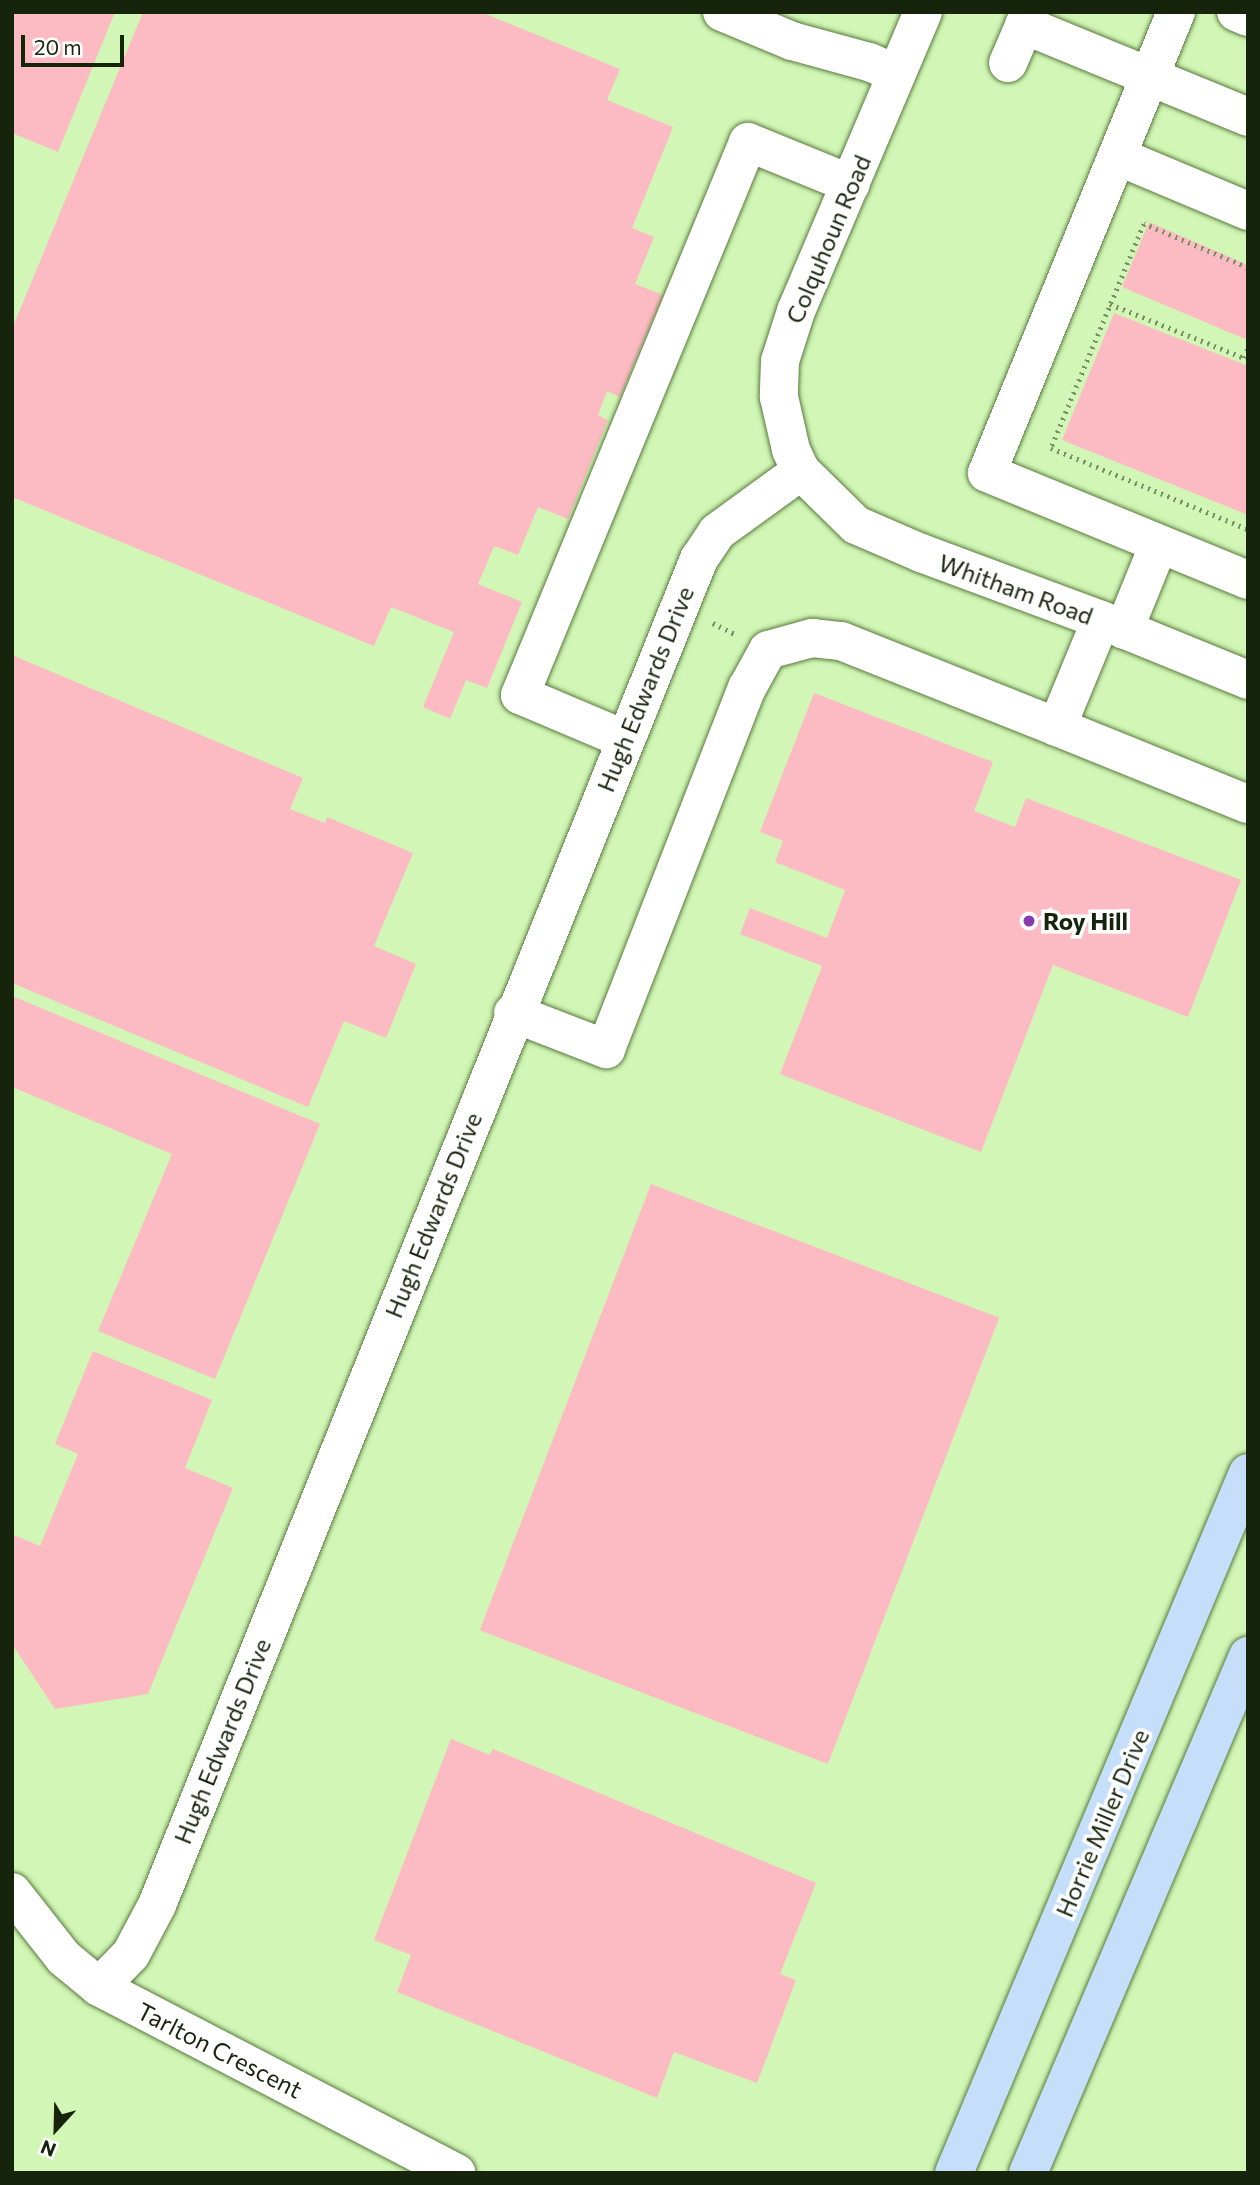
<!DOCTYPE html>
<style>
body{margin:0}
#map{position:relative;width:1260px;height:2185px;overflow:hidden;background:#d1f6b5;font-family:Commissioner,sans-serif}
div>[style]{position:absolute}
.building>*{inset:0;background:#fcbbc2;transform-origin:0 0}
.path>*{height:4.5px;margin-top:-2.25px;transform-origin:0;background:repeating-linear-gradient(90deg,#789164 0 2px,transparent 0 7px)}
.roads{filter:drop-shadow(0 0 2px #597a3e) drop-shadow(0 0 2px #597a3e)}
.minor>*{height:38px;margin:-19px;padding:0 19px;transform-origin:19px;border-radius:19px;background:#fff}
.major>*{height:38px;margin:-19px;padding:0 19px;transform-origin:19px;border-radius:19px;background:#c5defa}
.dots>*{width:19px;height:19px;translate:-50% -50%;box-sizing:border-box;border:4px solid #fff;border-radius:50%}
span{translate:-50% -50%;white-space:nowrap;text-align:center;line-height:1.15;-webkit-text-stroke:7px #fff;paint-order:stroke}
.street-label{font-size:24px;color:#17240c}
.poi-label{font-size:24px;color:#17240c;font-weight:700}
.left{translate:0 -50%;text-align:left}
.frame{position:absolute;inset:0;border:14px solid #17240c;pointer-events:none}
.north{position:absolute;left:21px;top:2094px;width:70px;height:70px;-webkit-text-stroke:5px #fff;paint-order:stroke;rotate:202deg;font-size:19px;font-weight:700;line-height:28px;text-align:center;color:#17240c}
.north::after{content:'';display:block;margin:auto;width:24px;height:32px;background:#17240c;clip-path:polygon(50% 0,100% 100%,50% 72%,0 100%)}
.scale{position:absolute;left:21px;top:35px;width:103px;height:32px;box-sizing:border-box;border:4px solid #17240c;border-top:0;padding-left:9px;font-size:21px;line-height:24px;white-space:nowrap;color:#17240c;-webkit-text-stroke:5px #fff;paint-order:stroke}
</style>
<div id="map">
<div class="building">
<div style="clip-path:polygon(12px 12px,115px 12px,58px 152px,12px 133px)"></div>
<div style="clip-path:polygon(143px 12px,481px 12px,620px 69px,607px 100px,673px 127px,632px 228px,654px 237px,635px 284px,663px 295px,620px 397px,607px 391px,598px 415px,608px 420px,568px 519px,538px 507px,518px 555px,494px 546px,478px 584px,522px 602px,487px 688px,466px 680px,450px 719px,423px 707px,454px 632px,391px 607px,374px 646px,12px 497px,12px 329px)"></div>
<div style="clip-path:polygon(1149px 222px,1248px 265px,1248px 332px,1245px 339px,1122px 287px)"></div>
<div style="clip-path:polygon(1114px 313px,1248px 366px,1248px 515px,1062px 440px)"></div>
<div style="clip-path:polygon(12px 655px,303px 778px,290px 809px,325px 823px,327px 817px,413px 853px,374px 946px,416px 964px,386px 1038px,344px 1021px,308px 1107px,12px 983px)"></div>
<div style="clip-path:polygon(814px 693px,993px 762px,974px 811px,1015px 827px,1026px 798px,1241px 880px,1188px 1017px,1053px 965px,981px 1152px,780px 1074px,822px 966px,740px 934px,750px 908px,827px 938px,845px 890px,775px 862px,783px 841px,760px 832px)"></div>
<div style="clip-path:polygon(12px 996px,320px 1124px,215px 1379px,98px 1331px,172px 1154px,12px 1087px)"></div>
<div style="left:651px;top:1184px;width:373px;height:478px;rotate:21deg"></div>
<div style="clip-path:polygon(93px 1351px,212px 1400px,185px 1468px,233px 1488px,148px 1694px,55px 1709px,12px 1644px,12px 1540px,14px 1535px,40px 1546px,78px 1454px,55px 1444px)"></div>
<div style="clip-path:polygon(451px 1739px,490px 1755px,493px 1749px,816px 1883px,780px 1974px,796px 1980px,757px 2083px,674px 2052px,657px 2098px,397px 1992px,411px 1955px,374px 1940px)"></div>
</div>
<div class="path">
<div style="left:1248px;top:268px;width:113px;rotate:-157.1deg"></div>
<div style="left:1144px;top:224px;width:243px;rotate:112.5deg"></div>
<div style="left:1051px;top:448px;width:213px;rotate:22.4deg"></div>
<div style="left:1110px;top:304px;width:144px;rotate:21.9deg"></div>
<div style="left:1244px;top:358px;width:11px;rotate:-68deg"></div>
<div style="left:713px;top:623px;width:27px;rotate:27deg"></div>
</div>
<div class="roads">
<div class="minor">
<div style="left:722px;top:12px;width:76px;rotate:22.5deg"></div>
<div style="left:792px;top:41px;width:80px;rotate:15.3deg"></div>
<div style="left:869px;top:62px;width:30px;rotate:23deg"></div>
<div style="left:923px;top:12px;width:325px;rotate:113deg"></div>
<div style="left:796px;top:311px;width:52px;rotate:107.7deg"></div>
<div style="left:780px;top:361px;width:36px;rotate:92deg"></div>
<div style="left:779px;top:397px;width:54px;rotate:77.2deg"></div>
<div style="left:791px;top:450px;width:23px;rotate:65deg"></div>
<div style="left:801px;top:471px;width:77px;rotate:44.5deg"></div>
<div style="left:856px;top:525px;width:71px;rotate:23.3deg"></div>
<div style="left:921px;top:553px;width:192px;rotate:20.4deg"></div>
<div style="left:1101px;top:620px;width:159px;rotate:22.2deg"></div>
<div style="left:1176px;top:12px;width:498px;rotate:112.3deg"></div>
<div style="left:987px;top:473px;width:282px;rotate:22.3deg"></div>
<div style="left:1236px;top:12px;width:13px;rotate:23deg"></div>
<div style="left:1024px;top:25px;width:242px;rotate:22.3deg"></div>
<div style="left:1008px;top:63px;width:56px;rotate:-66.7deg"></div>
<div style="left:1117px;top:156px;width:142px;rotate:22.8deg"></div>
<div style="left:1101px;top:620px;width:116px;rotate:112.4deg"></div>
<div style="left:1057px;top:727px;width:206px;rotate:22deg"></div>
<div style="left:1124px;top:630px;width:93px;rotate:-67.9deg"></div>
<div style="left:624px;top:739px;width:113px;rotate:-157.1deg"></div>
<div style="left:520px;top:695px;width:598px;rotate:-67.59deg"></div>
<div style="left:748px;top:142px;width:111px;rotate:22.2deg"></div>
<div style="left:513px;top:1013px;width:100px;rotate:21.2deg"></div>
<div style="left:606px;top:1049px;width:388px;rotate:-68.7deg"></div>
<div style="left:747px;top:688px;width:43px;rotate:-61.1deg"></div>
<div style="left:768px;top:650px;width:46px;rotate:-15.3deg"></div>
<div style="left:812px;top:638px;width:29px;rotate:6deg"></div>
<div style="left:841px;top:641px;width:232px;rotate:21.7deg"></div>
<div style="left:12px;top:1892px;width:84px;rotate:51.8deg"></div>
<div style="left:64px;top:1958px;width:45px;rotate:39.6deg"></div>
<div style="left:99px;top:1987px;width:403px;rotate:27.5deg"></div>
<div style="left:99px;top:1987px;width:46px;rotate:-45.9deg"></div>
<div style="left:131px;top:1954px;width:55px;rotate:-62deg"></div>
<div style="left:157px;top:1905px;width:1451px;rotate:-68.07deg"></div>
<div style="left:699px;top:559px;width:32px;rotate:-56deg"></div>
<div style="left:717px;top:532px;width:104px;rotate:-36deg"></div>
</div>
<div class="major">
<div style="left:954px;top:2173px;width:759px;rotate:-67.22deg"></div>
<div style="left:1028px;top:2173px;width:562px;rotate:-66.95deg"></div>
</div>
</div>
<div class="dots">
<div style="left:1029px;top:921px;background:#873bad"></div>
</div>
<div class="street-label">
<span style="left:828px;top:239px;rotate:-67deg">Colquhoun Road</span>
<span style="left:1016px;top:589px;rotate:20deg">Whitham Road</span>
<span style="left:645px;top:689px;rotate:-68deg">Hugh Edwards Drive</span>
<span style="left:433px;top:1215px;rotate:-68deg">Hugh Edwards Drive</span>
<span style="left:222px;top:1741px;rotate:-68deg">Hugh Edwards Drive</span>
<span style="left:1102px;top:1823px;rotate:-67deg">Horrie Miller Drive</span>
<span style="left:220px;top:2050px;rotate:27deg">Tarlton Crescent</span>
</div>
<div class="poi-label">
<span class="left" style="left:1043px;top:921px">Roy Hill</span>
</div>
<div class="frame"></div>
<div class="north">N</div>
<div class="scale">20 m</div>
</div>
